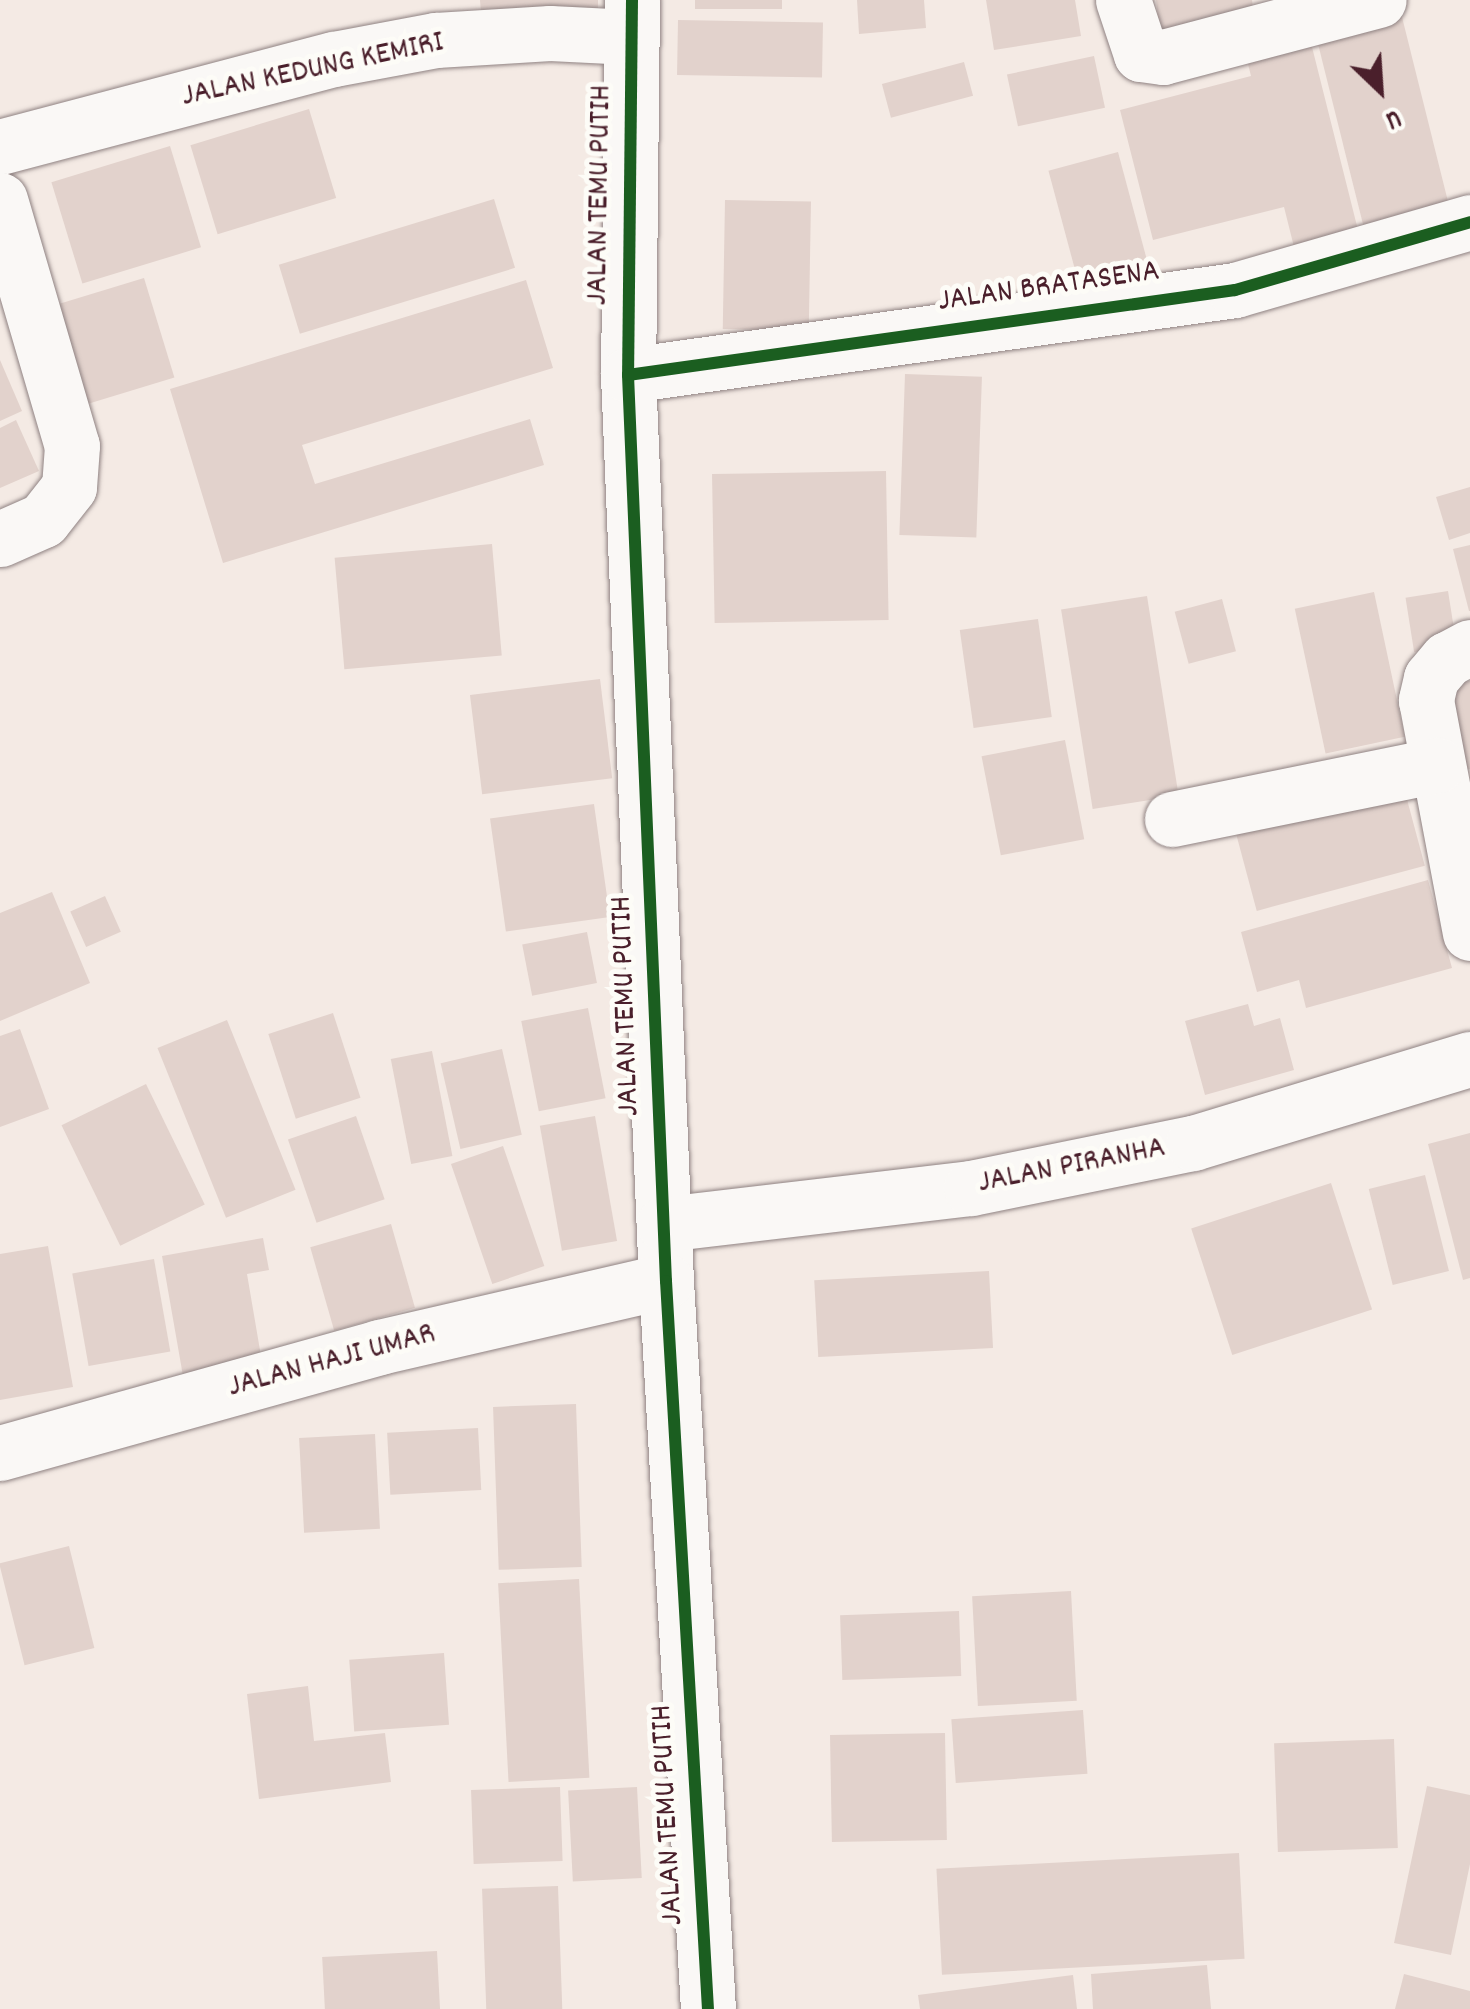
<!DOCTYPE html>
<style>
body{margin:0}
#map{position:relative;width:1470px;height:2009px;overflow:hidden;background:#f4eae4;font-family:Dekko,sans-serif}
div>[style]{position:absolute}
.building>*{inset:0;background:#e2d2cc;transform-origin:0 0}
.roads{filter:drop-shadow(0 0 2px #8f8282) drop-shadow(0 0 2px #8f8282)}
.minor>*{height:55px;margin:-27.5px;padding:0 27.5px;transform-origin:27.5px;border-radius:27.5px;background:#faf8f6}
.cycleway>*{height:12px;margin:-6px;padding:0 6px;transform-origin:6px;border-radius:6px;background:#1b5e20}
span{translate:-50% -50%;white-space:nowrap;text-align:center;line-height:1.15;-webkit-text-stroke:10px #fdfcf7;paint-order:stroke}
.street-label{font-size:32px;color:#4a1f2b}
.north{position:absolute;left:1330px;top:40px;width:100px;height:100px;-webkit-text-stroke:8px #fdfcf7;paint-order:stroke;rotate:155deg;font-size:28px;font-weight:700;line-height:40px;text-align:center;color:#4a1f2b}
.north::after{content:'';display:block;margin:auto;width:35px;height:45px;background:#4a1f2b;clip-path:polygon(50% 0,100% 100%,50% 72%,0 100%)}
</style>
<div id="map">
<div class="building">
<div style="clip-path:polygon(480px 0,598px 0,598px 8px,481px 13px)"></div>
<div style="left:695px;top:0;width:87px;height:9px"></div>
<div style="clip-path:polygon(857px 0,924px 0,926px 28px,859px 34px)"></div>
<div style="clip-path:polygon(986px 0,1075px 0,1081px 36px,994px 50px)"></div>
<div style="clip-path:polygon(1156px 0,1252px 0,1255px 24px,1160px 35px)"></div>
<div style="left:1400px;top:9px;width:203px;height:88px;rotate:76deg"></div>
<div style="left:678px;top:20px;width:145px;height:55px;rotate:1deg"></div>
<div style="clip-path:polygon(1309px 35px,1360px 238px,1296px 255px,1284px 207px,1153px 240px,1120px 110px,1251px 76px,1245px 52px)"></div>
<div style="left:1094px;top:56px;width:53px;height:89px;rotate:78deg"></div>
<div style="left:964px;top:62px;width:35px;height:85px;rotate:75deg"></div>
<div style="left:309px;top:109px;width:93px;height:124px;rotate:73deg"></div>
<div style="left:170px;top:146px;width:106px;height:124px;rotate:73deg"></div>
<div style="left:1118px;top:152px;width:127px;height:72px;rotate:75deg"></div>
<div style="left:494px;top:199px;width:72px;height:225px;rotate:73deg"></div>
<div style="left:725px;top:200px;width:86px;height:129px;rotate:1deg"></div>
<div style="left:144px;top:278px;width:104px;height:97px;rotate:73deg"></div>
<div style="clip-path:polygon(526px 280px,553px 368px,302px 445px,315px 484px,530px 419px,544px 465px,223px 563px,170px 389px)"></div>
<div style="clip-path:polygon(0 360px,22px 411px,0 421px)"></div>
<div style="left:905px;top:374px;width:77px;height:161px;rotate:2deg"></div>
<div style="clip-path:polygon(16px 420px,39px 471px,0 488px,0 428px)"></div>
<div style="left:886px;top:471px;width:149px;height:174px;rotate:89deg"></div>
<div style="clip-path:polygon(1470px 487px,1470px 533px,1449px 540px,1436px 497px)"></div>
<div style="left:492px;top:544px;width:112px;height:158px;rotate:85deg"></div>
<div style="clip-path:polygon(1470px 545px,1470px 611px,1469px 611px,1453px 549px)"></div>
<div style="left:1448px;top:591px;width:55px;height:43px;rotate:81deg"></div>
<div style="left:1374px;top:592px;width:148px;height:81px;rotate:78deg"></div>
<div style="left:1147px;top:596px;width:202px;height:87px;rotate:81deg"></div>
<div style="left:1222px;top:599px;width:54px;height:49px;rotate:75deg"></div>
<div style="left:1038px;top:619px;width:99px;height:79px;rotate:82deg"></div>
<div style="left:600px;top:679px;width:100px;height:131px;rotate:83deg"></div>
<div style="clip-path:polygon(1470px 681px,1470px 769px,1461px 771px,1448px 684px)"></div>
<div style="left:1065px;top:740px;width:101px;height:85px;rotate:79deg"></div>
<div style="left:1401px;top:777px;width:92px;height:174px;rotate:75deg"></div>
<div style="left:594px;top:804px;width:114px;height:105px;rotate:82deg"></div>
<div style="clip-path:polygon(1428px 880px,1452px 968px,1306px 1008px,1299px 980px,1257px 992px,1241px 932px)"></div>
<div style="clip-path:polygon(52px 892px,90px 983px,0 1021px,0 913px)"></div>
<div style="left:105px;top:896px;width:39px;height:38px;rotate:66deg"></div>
<div style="left:587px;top:932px;width:52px;height:66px;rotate:79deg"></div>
<div style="clip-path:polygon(1248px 1004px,1254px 1026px,1280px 1018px,1294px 1070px,1205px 1095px,1185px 1021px)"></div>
<div style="left:588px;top:1008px;width:92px;height:68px;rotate:79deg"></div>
<div style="left:333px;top:1013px;width:89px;height:68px;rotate:72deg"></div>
<div style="left:227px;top:1020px;width:183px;height:75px;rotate:68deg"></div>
<div style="clip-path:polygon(20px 1029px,49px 1109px,0 1127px,0 1036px)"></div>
<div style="left:502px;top:1049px;width:88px;height:63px;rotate:77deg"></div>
<div style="left:432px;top:1051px;width:107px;height:42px;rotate:79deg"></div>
<div style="left:146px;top:1084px;width:134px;height:94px;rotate:64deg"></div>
<div style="left:356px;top:1116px;width:88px;height:72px;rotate:71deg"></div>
<div style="left:595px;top:1116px;width:127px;height:56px;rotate:80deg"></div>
<div style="clip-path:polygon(1470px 1133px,1470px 1278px,1463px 1280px,1428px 1144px)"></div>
<div style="left:503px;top:1146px;width:127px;height:55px;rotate:71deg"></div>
<div style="left:1425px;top:1175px;width:99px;height:58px;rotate:76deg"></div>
<div style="left:1331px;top:1183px;width:133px;height:147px;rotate:72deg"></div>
<div style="left:391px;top:1224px;width:87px;height:84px;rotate:74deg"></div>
<div style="clip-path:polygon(263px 1238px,269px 1270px,247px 1274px,262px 1362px,183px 1376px,162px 1256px)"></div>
<div style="clip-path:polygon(48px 1246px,73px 1387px,0 1400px,0 1254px)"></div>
<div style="left:154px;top:1259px;width:94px;height:83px;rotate:80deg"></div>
<div style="left:989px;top:1271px;width:77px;height:175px;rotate:87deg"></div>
<div style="left:576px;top:1404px;width:163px;height:83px;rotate:88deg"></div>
<div style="left:478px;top:1428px;width:62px;height:91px;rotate:87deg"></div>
<div style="left:375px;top:1434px;width:95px;height:76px;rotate:87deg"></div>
<div style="left:69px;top:1546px;width:105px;height:72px;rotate:76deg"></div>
<div style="left:579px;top:1579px;width:199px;height:81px;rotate:87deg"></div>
<div style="left:1071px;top:1591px;width:110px;height:99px;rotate:87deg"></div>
<div style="left:959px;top:1611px;width:65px;height:119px;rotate:88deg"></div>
<div style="left:444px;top:1653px;width:72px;height:95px;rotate:86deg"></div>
<div style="clip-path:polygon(308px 1686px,314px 1741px,385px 1733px,391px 1782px,259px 1799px,247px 1694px)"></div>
<div style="left:1083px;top:1710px;width:64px;height:132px;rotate:86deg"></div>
<div style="left:945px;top:1733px;width:107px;height:115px;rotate:89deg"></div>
<div style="left:1394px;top:1739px;width:109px;height:120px;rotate:88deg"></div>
<div style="clip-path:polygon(1427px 1786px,1470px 1795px,1470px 1864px,1451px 1955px,1394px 1943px)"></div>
<div style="left:560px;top:1787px;width:74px;height:89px;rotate:88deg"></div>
<div style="left:637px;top:1787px;width:91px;height:69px;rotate:87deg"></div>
<div style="left:1239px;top:1853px;width:106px;height:303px;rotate:87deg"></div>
<div style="left:558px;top:1886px;width:123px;height:76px;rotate:88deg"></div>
<div style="left:437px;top:1951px;width:58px;height:115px;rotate:87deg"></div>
<div style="clip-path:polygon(1207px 1965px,1211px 2009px,1093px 2009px,1091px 1974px)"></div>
<div style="clip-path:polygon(1404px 1974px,1470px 1991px,1470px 2009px,1395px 2009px)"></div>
<div style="clip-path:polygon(1073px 1975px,1077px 2009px,920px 2009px,918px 1995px)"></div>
</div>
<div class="roads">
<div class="minor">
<div style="left:632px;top:0;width:375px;rotate:90.6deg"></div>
<div style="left:628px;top:375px;width:907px;rotate:87.6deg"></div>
<div style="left:666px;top:1281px;width:729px;rotate:86.7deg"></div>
<div style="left:1123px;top:0;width:57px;rotate:71.6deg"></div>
<div style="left:1141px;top:54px;width:22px;rotate:8deg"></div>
<div style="left:1163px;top:57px;width:223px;rotate:-14.8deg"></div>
<div style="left:0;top:147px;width:345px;rotate:-14.8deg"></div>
<div style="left:334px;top:59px;width:104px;rotate:-10.6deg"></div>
<div style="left:436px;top:40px;width:114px;rotate:-3.5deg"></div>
<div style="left:550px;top:33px;width:81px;rotate:2.8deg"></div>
<div style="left:0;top:200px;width:256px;rotate:73.7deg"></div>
<div style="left:72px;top:446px;width:41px;rotate:94.2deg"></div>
<div style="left:69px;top:487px;width:42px;rotate:128.2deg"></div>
<div style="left:43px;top:520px;width:47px;rotate:156.2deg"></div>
<div style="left:628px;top:375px;width:613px;rotate:-7.97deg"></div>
<div style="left:1235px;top:290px;width:245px;rotate:-16.1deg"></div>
<div style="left:1470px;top:647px;width:26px;rotate:152deg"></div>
<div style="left:1447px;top:659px;width:25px;rotate:130deg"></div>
<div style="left:1431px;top:678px;width:23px;rotate:103deg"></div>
<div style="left:1426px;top:700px;width:237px;rotate:79.3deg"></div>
<div style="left:1172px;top:819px;width:271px;rotate:-11.5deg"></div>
<div style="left:664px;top:1224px;width:309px;rotate:-6.7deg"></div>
<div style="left:971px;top:1188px;width:227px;rotate:-11.5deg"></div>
<div style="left:1193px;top:1143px;width:289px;rotate:-16.9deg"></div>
<div style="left:0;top:1453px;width:394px;rotate:-15.6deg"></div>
<div style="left:379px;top:1347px;width:294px;rotate:-13deg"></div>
</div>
</div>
<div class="cycleway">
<div style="left:632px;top:0;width:375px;rotate:90.6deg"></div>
<div style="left:628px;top:375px;width:907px;rotate:87.6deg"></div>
<div style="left:666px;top:1281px;width:729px;rotate:86.7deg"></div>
<div style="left:628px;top:375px;width:613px;rotate:-7.97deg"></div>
<div style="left:1235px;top:290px;width:245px;rotate:-16.1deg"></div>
</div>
<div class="street-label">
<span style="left:313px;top:71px;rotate:-12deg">JALAN KEDUNG KEMIRI</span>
<span style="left:601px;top:195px;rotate:-89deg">JALAN TEMU PUTIH</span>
<span style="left:1049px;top:288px;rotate:-8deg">JALAN BRATASENA</span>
<span style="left:627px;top:1006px;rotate:-92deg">JALAN TEMU PUTIH</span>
<span style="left:1072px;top:1167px;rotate:-11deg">JALAN PIRANHA</span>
<span style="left:332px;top:1362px;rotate:-15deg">JALAN HAJI UMAR</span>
<span style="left:669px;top:1815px;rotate:-93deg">JALAN TEMU PUTIH</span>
</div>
<div class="north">U</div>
</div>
